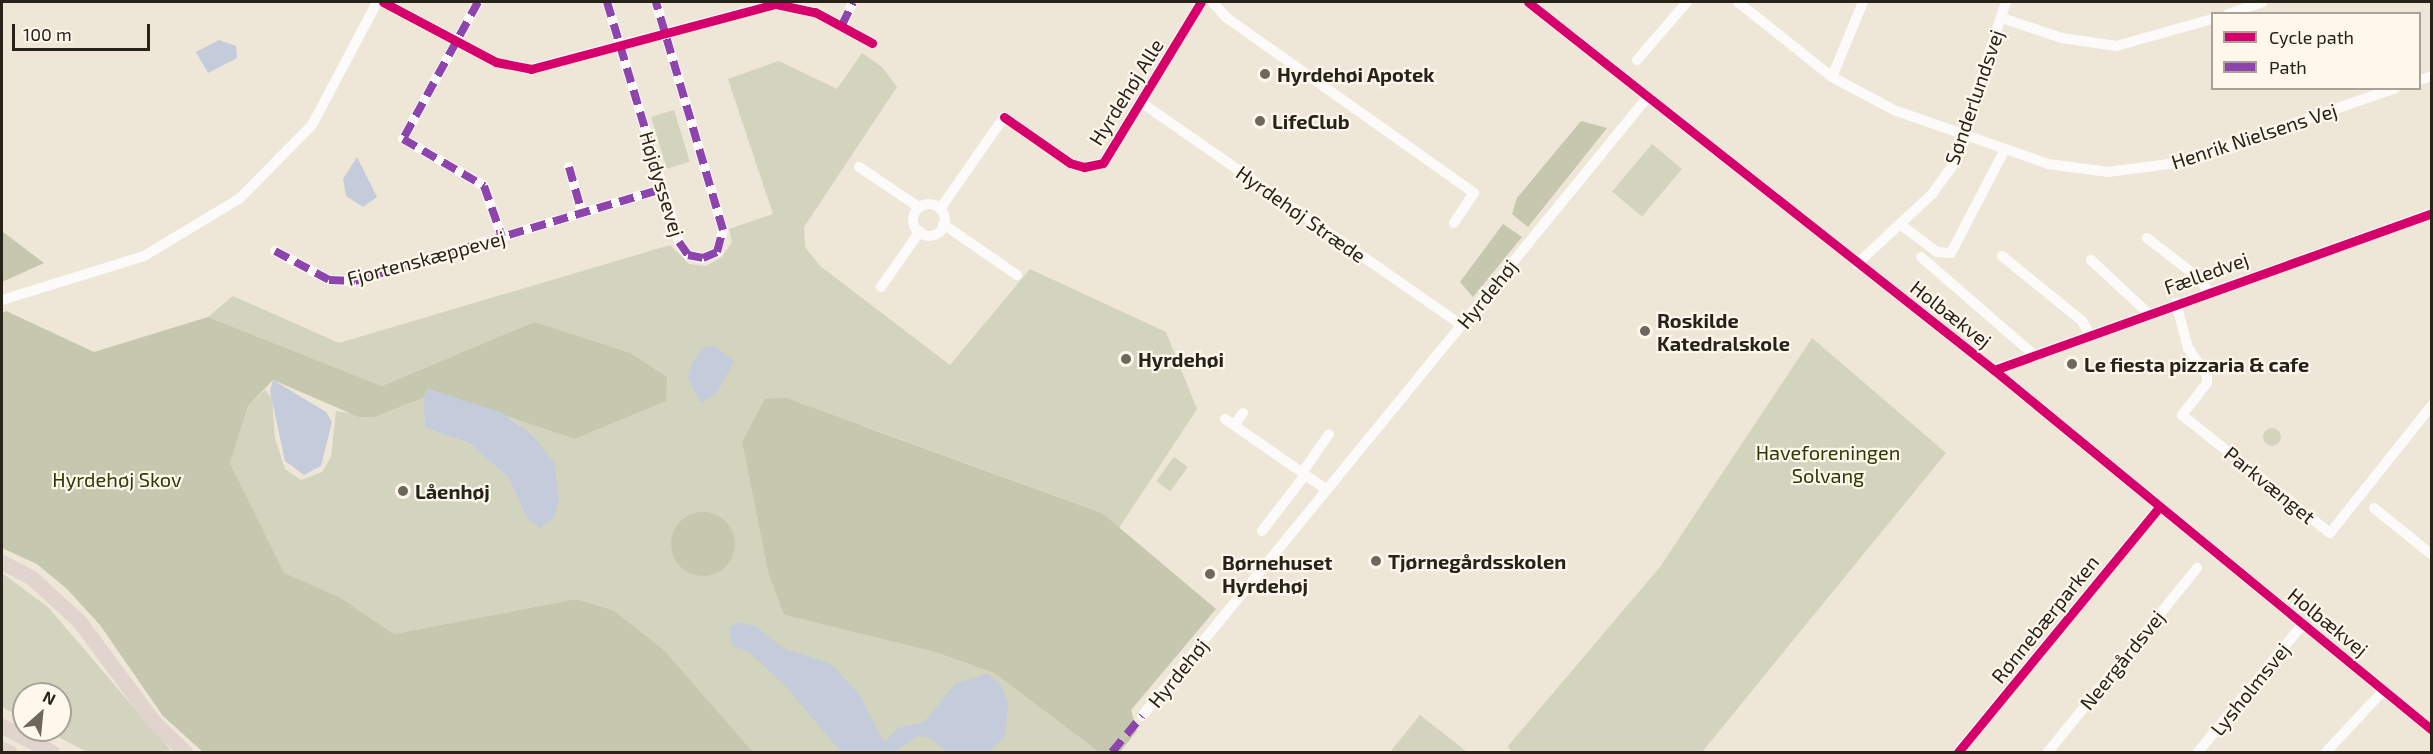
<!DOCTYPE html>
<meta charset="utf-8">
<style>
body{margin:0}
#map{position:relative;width:2433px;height:754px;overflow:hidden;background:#eee6d7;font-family:"Exo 2",sans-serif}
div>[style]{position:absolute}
.green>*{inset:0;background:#d2d4bd;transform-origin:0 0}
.round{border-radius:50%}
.forest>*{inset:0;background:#c5c7af}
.water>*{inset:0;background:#c4cbdb}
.minor>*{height:10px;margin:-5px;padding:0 5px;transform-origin:5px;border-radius:5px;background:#fcfbf9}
.minor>.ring{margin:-5px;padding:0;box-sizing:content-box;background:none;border:10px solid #fcfbf9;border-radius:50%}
.highway>*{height:15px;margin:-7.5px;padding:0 7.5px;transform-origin:7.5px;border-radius:7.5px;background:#e1d3ce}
.quiet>*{height:8px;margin-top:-4px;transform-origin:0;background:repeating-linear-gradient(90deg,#8e44ad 0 15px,transparent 0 23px)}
.cycleway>*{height:9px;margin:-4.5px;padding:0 4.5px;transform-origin:4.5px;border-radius:4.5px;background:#d6006c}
.dots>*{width:16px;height:16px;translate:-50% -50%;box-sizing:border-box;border:3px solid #fdf7ec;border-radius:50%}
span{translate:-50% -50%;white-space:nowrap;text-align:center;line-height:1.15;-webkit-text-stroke:4.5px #fdf7ec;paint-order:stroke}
.poi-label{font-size:20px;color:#282319;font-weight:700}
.left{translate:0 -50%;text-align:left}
.street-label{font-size:20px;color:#282319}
.park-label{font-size:20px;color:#2d3a06}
.frame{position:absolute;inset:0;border:3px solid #282319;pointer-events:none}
.legend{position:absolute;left:2211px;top:12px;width:210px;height:78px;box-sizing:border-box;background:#fdf7ec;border:2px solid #a8a298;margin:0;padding:8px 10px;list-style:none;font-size:18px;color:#282319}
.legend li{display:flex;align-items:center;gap:12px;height:30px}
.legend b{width:30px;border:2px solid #a8a298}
.north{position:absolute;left:12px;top:682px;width:60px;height:60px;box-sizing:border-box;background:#fdf7ec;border:2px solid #a8a298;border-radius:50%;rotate:27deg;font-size:16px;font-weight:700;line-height:24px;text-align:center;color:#282319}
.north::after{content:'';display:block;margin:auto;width:21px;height:27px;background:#6d675c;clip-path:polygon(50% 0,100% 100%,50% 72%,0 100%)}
.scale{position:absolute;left:12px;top:24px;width:138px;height:27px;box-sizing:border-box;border:3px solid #282319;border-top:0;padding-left:8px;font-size:18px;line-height:21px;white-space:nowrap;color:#282319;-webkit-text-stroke:4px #fdf7ec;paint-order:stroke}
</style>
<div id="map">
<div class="green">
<div style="clip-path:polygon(862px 53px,882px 67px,897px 87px,804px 227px,805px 247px,820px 266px,950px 365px,1030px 269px,1166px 332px,1197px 409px,1119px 528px,1102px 513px,864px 426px,763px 408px,742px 442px,768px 572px,784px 615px,935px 652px,994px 673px,1099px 752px,753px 752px,664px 650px,613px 610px,576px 599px,394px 634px,341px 598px,284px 574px,230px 463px,248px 406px,265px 390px,272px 398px,275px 438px,285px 469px,301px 480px,322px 472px,331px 457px,336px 411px,375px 417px,423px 398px,425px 428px,469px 443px,508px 477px,527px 518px,521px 426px,503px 413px,574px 439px,534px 322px,382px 386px,208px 317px,233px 296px,339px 343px,670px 245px,689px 264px,706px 266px,722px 257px,732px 242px,729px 229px,773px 214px,728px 79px,779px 61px,837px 89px)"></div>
<div style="left:674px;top:110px;width:54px;height:24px;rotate:73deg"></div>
<div style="left:1652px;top:144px;width:39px;height:62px;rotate:40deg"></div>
<div style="clip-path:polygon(1812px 338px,1946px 453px,1702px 752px,1511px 752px,1508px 746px,1660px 567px)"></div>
<div class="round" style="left:2263px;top:428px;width:18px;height:18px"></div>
<div style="left:1174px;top:457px;width:17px;height:30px;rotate:36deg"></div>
<div style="clip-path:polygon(2px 573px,48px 607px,172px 752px,87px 752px,45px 730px,60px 730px,60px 694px,24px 694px,24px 719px,2px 707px)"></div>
<div style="clip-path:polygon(1420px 715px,1467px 752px,1390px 752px)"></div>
</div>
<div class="forest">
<div style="clip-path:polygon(1581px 121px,1607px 128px,1528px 227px,1512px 214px,1517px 198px)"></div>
<div style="clip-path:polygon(1503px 224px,1522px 237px,1473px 297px,1460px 282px)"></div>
<div style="clip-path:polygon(2px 232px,3px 232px,44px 263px,2px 282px)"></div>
<div style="clip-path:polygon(6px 311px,94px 352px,208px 317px,382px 386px,534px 322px,630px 353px,667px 377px,666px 401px,574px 439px,429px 389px,423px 398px,375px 417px,359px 417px,273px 380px,248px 406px,230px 463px,284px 573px,341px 598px,394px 634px,576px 599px,613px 610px,664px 650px,753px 752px,203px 752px,163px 716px,100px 625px,67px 589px,37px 564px,2px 548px,2px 313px)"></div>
<div style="clip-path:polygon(786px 398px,1102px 513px,1216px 609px,1131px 710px,1137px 731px,1120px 752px,1099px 752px,994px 673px,935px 652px,784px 615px,768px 572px,742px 442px,765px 399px)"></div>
<div class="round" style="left:671px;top:512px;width:64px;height:64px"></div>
</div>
<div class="water">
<div style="clip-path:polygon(219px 40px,236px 46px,237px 58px,208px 73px,196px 52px)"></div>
<div style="clip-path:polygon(357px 157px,377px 197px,363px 207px,346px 196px,343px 179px)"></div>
<div style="clip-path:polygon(715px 346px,734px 361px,717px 393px,701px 403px,688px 379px,692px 363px,702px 348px)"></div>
<div style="clip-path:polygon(273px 380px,326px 412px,332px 422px,321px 466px,304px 475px,285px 461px,270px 391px)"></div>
<div style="clip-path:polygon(429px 389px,503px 413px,533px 436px,554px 462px,559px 499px,554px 518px,540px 528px,527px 518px,508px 477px,469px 443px,425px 428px,423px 398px)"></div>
<div style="clip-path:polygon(739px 622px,757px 627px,783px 648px,831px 664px,859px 694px,884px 742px,898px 728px,924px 722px,956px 683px,988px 674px,1003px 688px,1008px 704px,1005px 736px,989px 752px,946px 752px,930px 738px,917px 736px,895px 752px,841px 752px,786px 687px,748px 651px,732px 646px,729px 627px)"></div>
</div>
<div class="minor">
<div style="left:383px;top:2px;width:128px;rotate:28deg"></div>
<div style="left:496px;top:62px;width:36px;rotate:11deg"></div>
<div style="left:531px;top:69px;width:253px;rotate:-14.9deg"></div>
<div style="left:776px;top:4px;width:40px;rotate:12deg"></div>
<div style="left:815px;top:12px;width:65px;rotate:28.5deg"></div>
<div style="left:478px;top:2px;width:156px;rotate:118.7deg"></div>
<div style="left:403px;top:139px;width:94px;rotate:30.1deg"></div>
<div style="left:484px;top:186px;width:54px;rotate:70.6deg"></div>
<div style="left:607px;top:2px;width:251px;rotate:73.3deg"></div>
<div style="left:679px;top:242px;width:16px;rotate:55deg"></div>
<div style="left:688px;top:255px;width:15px;rotate:11deg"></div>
<div style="left:703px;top:258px;width:15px;rotate:-23deg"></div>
<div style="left:717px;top:252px;width:23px;rotate:-75deg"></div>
<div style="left:723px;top:230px;width:238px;rotate:-106.4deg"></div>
<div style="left:1528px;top:2px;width:594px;rotate:38.3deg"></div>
<div style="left:1994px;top:370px;width:567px;rotate:39.42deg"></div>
<div style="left:1738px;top:2px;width:120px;rotate:38.6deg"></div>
<div style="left:1832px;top:77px;width:70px;rotate:28deg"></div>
<div style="left:1894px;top:110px;width:163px;rotate:19.3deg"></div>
<div style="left:2048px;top:164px;width:61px;rotate:7.6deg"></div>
<div style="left:2108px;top:172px;width:76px;rotate:-7.6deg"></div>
<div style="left:2183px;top:162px;width:225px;rotate:-19.2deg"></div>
<div style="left:1213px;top:3px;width:21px;rotate:47deg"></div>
<div style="left:1227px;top:18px;width:303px;rotate:35.3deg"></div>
<div style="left:1474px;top:193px;width:36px;rotate:124deg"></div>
<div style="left:2228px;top:14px;width:36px;rotate:-19deg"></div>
<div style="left:2002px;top:18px;width:63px;rotate:18.4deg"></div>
<div style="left:2062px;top:38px;width:55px;rotate:8.4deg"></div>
<div style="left:2116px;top:46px;width:100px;rotate:-15.7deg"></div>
<div style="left:842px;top:25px;width:25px;rotate:-64deg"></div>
<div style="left:1637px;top:60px;width:77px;rotate:-49.2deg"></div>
<div style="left:1832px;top:77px;width:81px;rotate:-67.5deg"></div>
<div style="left:2420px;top:80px;width:13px;rotate:-18deg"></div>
<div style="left:1142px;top:103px;width:389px;rotate:34.8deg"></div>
<div style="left:569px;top:167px;width:48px;rotate:74.2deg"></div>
<div style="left:859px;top:167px;width:73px;rotate:33.9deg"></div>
<div class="ring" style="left:913px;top:204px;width:22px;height:22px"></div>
<div style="left:940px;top:209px;width:112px;rotate:-55.2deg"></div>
<div style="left:1004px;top:117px;width:80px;rotate:34.9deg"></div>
<div style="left:1070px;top:163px;width:15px;rotate:16deg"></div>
<div style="left:1084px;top:167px;width:19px;rotate:-12deg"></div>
<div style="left:1103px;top:163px;width:188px;rotate:-58.7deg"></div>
<div style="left:943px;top:224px;width:90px;rotate:34.6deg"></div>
<div style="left:1901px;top:225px;width:45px;rotate:36.9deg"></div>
<div style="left:1937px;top:252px;width:14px;rotate:4deg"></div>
<div style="left:1951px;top:253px;width:115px;rotate:-62.5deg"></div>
<div style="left:2147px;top:238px;width:67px;rotate:37.7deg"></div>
<div style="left:2200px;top:279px;width:15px;rotate:58deg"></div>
<div style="left:275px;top:251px;width:61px;rotate:28.2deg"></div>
<div style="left:329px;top:280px;width:26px;rotate:2deg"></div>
<div style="left:355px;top:281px;width:320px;rotate:-16.7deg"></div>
<div style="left:2002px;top:256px;width:103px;rotate:39.1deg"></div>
<div style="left:2082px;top:321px;width:14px;rotate:60deg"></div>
<div style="left:1921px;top:257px;width:147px;rotate:40.9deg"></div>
<div style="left:2091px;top:260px;width:78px;rotate:42.9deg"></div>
<div style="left:1857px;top:264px;width:103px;rotate:-43deg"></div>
<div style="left:1932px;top:194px;width:34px;rotate:-54deg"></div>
<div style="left:1952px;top:166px;width:173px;rotate:-71.8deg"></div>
<div style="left:881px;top:287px;width:68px;rotate:-55.1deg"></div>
<div style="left:2px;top:300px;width:149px;rotate:-17.2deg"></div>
<div style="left:144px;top:256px;width:111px;rotate:-31deg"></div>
<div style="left:239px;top:199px;width:104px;rotate:-45.4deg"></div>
<div style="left:312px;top:125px;width:139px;rotate:-62.1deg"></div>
<div style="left:2176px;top:303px;width:47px;rotate:75.1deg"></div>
<div style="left:2188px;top:348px;width:33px;rotate:55deg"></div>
<div style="left:2207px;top:375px;width:8px;rotate:90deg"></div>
<div style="left:2207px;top:383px;width:41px;rotate:128deg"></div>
<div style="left:2182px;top:415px;width:189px;rotate:38.6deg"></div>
<div style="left:2330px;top:533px;width:164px;rotate:-51.4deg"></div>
<div style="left:1994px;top:370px;width:465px;rotate:-19.7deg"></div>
<div style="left:1225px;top:419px;width:124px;rotate:34.8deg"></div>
<div style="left:1234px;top:425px;width:15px;rotate:-53deg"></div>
<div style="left:1302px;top:473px;width:47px;rotate:-55.3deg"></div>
<div style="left:2374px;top:508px;width:75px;rotate:39deg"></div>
<div style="left:1262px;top:531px;width:71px;rotate:-52.5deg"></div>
<div style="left:1142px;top:716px;width:798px;rotate:-50.75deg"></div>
<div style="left:1958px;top:752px;width:317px;rotate:-50.6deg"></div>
<div style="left:2048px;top:752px;width:237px;rotate:-51deg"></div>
<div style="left:2198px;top:752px;width:164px;rotate:-50.7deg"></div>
<div style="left:2326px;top:752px;width:83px;rotate:-46.9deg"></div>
</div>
<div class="highway">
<div style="left:2px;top:562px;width:34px;rotate:28deg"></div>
<div style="left:32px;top:578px;width:64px;rotate:42.5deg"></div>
<div style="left:79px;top:621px;width:126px;rotate:53.4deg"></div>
<div style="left:154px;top:722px;width:43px;rotate:44.1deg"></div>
<div style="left:2px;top:726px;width:56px;rotate:27.5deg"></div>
<div style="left:2px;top:749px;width:8px;rotate:23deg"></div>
</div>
<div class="quiet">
<div style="left:478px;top:2px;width:156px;rotate:118.7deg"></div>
<div style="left:403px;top:139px;width:94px;rotate:30.1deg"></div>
<div style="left:484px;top:186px;width:54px;rotate:70.6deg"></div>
<div style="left:607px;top:2px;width:251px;rotate:73.3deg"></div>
<div style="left:679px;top:242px;width:16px;rotate:55deg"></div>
<div style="left:688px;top:255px;width:15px;rotate:11deg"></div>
<div style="left:703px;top:258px;width:15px;rotate:-23deg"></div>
<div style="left:717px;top:252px;width:23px;rotate:-75deg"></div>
<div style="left:723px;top:230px;width:238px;rotate:-106.4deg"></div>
<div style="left:842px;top:25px;width:25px;rotate:-64deg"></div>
<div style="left:569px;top:167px;width:48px;rotate:74.2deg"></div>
<div style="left:275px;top:251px;width:61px;rotate:28.2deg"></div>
<div style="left:329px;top:280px;width:26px;rotate:2deg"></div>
<div style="left:355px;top:281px;width:320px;rotate:-16.7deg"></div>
<div style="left:1112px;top:752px;width:47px;rotate:-50.2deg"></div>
</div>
<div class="cycleway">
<div style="left:383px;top:2px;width:128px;rotate:28deg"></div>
<div style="left:496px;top:62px;width:36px;rotate:11deg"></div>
<div style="left:531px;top:69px;width:253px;rotate:-14.9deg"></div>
<div style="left:776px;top:4px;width:40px;rotate:12deg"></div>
<div style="left:815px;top:12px;width:65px;rotate:28.5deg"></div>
<div style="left:1528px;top:2px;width:594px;rotate:38.3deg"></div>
<div style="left:1994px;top:370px;width:567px;rotate:39.42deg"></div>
<div style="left:1004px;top:117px;width:80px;rotate:34.9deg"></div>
<div style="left:1070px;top:163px;width:15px;rotate:16deg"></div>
<div style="left:1084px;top:167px;width:19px;rotate:-12deg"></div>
<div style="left:1103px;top:163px;width:188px;rotate:-58.7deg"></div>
<div style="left:1994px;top:370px;width:465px;rotate:-19.7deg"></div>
<div style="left:1958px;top:752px;width:317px;rotate:-50.6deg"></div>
</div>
<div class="dots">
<div style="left:1265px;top:74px;background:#6d675c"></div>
<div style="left:1260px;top:121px;background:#6d675c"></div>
<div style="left:1645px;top:331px;background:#6d675c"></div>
<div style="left:1126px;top:359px;background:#6d675c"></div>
<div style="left:2072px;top:364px;background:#6d675c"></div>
<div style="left:403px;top:491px;background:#6d675c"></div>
<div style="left:1376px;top:561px;background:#6d675c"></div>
<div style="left:1210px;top:574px;background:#6d675c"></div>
</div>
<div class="poi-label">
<span class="left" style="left:1277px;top:74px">Hyrdehøi Apotek</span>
<span class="left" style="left:1272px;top:121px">LifeClub</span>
<span class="left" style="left:1657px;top:332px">Roskilde<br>Katedralskole</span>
<span class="left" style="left:1138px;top:359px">Hyrdehøi</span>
<span class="left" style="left:2084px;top:364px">Le fiesta pizzaria &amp; cafe</span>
<span class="left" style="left:415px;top:491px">Låenhøj</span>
<span class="left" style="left:1388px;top:561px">Tjørnegårdsskolen</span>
<span class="left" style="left:1222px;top:574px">Børnehuset<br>Hyrdehøj</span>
</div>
<div class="street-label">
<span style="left:1126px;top:92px;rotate:-58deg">Hyrdehøj Alle</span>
<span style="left:1974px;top:97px;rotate:-71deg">Sønderlundsvej</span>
<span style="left:2254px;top:136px;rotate:-18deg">Henrik Nielsens Vej</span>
<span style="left:662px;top:184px;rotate:73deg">Højdyssevej</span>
<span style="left:1301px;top:214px;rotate:35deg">Hyrdehøj Stræde</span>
<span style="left:426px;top:258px;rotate:-15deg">Fjortenskæppevej</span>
<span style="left:2206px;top:273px;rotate:-20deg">Fælledvej</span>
<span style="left:1487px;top:294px;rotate:-51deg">Hyrdehøj</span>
<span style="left:1951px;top:314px;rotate:38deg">Holbækvej</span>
<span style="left:2270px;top:485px;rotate:39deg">Parkvænget</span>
<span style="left:2045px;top:619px;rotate:-51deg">Rønnebærparken</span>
<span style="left:2328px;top:622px;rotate:39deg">Holbækvej</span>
<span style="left:2122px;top:660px;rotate:-51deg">Neergårdsvej</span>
<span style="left:1178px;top:673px;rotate:-51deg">Hyrdehøj</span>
<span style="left:2250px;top:689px;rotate:-51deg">Lysholmsvej</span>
</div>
<div class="park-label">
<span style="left:1828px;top:464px">Haveforeningen<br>Solvang</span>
<span style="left:117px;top:479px">Hyrdehøj Skov</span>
</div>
<div class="frame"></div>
<ul class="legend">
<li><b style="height:8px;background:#d6006c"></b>Cycle path</li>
<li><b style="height:8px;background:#8e44ad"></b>Path</li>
</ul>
<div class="north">N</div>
<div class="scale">100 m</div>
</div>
